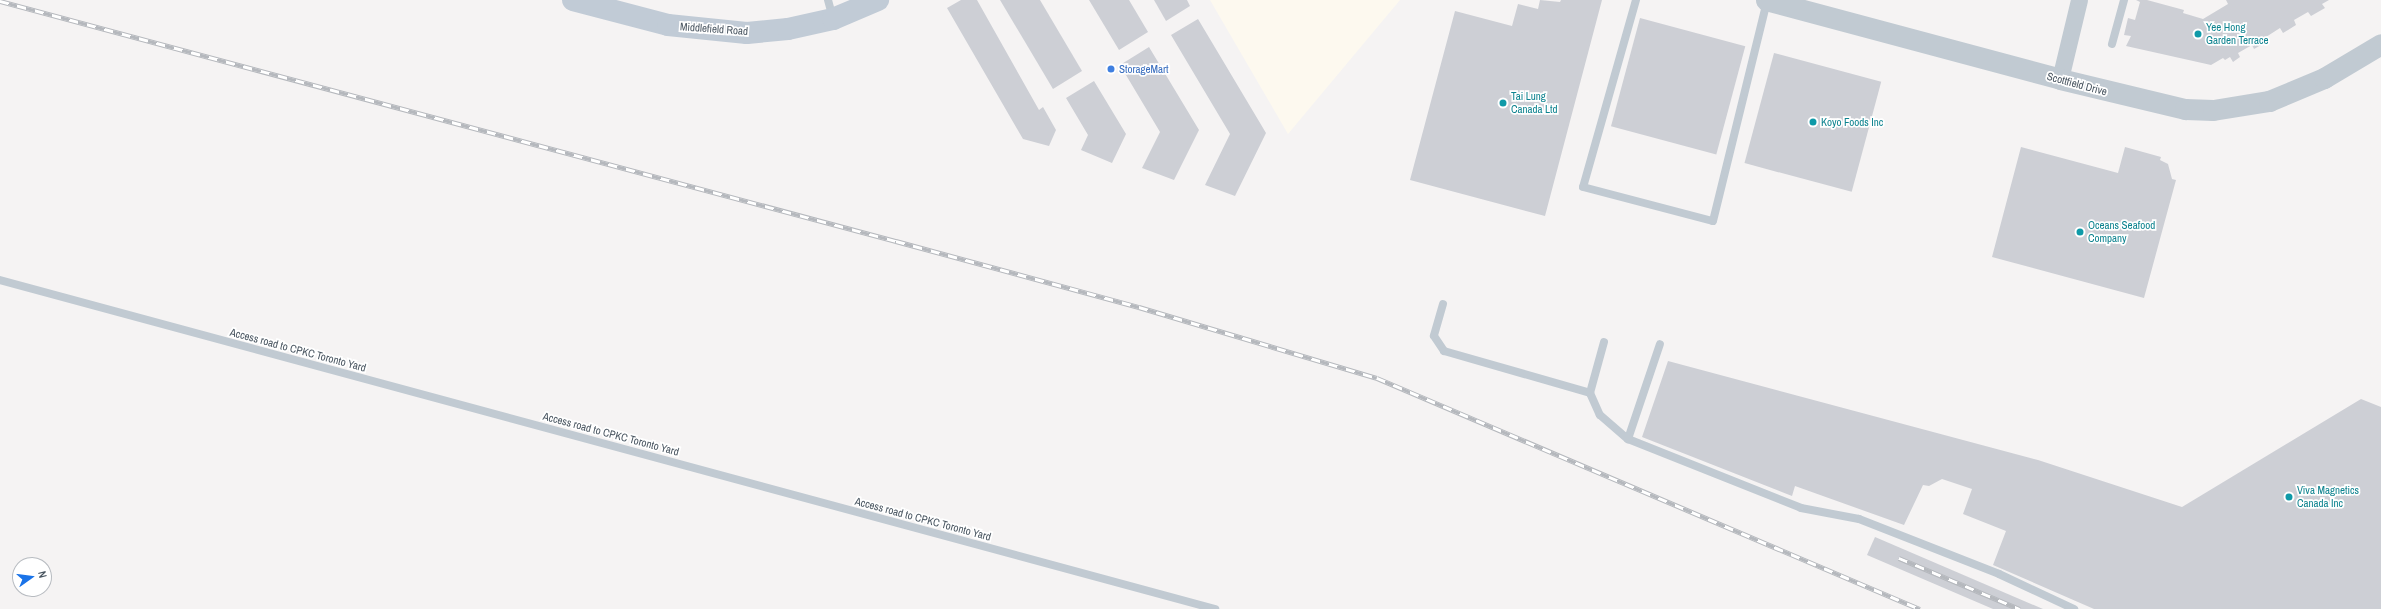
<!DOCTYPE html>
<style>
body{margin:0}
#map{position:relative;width:2381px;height:609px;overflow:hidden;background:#f5f3f3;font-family:"Archivo Narrow",sans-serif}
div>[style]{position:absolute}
.commercial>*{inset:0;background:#fdf9ef}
.building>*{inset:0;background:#cdcfd5;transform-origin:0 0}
.service>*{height:8px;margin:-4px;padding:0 4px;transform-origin:4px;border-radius:4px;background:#c1cad2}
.minor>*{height:17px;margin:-8.5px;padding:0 8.5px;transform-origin:8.5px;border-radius:8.5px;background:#c1cad2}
.tertiary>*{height:21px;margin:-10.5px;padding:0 10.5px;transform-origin:10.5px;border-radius:10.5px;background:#c1cad2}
.secondary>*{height:22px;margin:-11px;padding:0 11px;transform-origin:11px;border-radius:11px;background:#c1cbd6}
.rail>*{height:4.5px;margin-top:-2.25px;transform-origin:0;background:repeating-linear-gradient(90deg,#fff 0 9px,#b5b8bd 0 18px);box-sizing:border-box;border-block:1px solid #b5b8bd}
.dots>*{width:11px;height:11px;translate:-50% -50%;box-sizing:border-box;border:2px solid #fff;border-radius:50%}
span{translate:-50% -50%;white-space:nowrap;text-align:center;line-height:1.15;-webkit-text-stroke:3.5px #fff;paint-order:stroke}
.culture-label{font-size:11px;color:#0d838f}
.left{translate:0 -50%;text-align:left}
.street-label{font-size:11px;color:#4a5661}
.shop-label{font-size:11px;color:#366cbe}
.north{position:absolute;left:12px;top:557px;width:40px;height:40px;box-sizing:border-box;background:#fff;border:1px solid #b7bbc0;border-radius:50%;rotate:76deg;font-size:11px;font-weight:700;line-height:16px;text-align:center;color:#4a5661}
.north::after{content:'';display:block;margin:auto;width:14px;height:18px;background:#1a73e8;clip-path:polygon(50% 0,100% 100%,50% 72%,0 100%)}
</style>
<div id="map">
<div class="commercial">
<div style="clip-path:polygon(1210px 0,1400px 0,1288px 134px)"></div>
</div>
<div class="building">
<div style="clip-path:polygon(961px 0,977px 0,1039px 110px,1043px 107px,1056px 130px,1049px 146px,1023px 139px,947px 8px)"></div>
<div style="clip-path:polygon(1000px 0,1040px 0,1082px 71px,1053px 89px)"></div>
<div style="clip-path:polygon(1089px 0,1129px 0,1148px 32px,1119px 50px)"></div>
<div style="clip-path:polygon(1154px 0,1187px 0,1190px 6px,1166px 21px)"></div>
<div style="clip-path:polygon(1540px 0,1560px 2px,1561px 0,1602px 0,1545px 216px,1410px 180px,1455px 11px,1512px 26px,1518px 4px,1538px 9px)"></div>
<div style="clip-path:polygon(2136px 0,2147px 0,2184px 10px,2183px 13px,2203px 19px,2228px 4px,2226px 0,2329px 0,2322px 4px,2325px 8px,2311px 16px,2308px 12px,2294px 20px,2296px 25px,2283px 33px,2280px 28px,2266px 37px,2268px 41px,2254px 49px,2252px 45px,2238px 53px,2240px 57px,2233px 62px,2230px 57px,2225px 60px,2223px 58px,2211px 65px,2126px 46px,2131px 36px,2124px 35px,2128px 18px,2135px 20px,2140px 2px)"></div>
<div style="left:1640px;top:18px;width:109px;height:112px;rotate:15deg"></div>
<div style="clip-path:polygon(1198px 19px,1266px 133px,1235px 196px,1205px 185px,1230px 134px,1171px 35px)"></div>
<div style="clip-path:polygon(1149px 47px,1199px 130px,1174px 180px,1142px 168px,1160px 132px,1120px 65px)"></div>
<div style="left:1774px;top:53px;width:111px;height:114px;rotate:15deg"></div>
<div style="clip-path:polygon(1094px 81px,1126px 134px,1112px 163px,1081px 150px,1088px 135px,1066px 98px)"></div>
<div style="clip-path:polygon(2021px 147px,2118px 173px,2125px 147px,2161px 157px,2160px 160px,2168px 164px,2172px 179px,2176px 180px,2144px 298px,1992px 257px)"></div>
<div style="clip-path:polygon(1668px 361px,2038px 460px,2182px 507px,2361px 399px,2381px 407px,2381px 609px,2094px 609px,1993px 565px,2006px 531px,1963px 514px,1972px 489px,1942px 479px,1929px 486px,1923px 485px,1904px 525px,1795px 486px,1792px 496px,1642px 437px)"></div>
<div style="clip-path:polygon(1875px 537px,2043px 609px,1993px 609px,1867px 555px)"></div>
</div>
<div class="service">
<div style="left:828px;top:0;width:20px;rotate:75deg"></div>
<div style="left:1636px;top:0;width:194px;rotate:105.8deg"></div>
<div style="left:1583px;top:187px;width:134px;rotate:14.7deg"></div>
<div style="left:1713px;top:221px;width:227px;rotate:-76.2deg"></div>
<div style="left:2112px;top:44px;width:46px;rotate:-74.7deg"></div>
<div style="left:0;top:280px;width:1259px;rotate:15.15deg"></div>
<div style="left:1443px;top:304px;width:33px;rotate:106deg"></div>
<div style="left:1434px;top:336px;width:18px;rotate:56deg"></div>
<div style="left:1444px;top:351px;width:152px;rotate:16deg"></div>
<div style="left:1604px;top:342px;width:53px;rotate:105.4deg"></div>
<div style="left:1590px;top:393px;width:24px;rotate:66deg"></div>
<div style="left:1600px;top:415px;width:37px;rotate:41deg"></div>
<div style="left:1628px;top:439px;width:186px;rotate:21.7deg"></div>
<div style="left:1801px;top:508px;width:59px;rotate:10.7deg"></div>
<div style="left:1859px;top:519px;width:150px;rotate:21.4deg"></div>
<div style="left:1999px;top:574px;width:83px;rotate:25deg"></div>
<div style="left:1628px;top:439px;width:100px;rotate:-71.4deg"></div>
</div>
<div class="minor">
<div style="left:2060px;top:79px;width:81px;rotate:-76.5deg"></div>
</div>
<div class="tertiary">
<div style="left:1766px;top:0;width:304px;rotate:15deg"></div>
<div style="left:2060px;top:79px;width:129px;rotate:13.5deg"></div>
<div style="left:2185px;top:109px;width:28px;rotate:2deg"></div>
<div style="left:2213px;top:110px;width:57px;rotate:-9.1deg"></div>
<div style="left:2269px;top:101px;width:60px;rotate:-22.7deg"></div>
<div style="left:2324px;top:78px;width:66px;rotate:-30.8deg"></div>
</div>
<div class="secondary">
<div style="left:573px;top:0;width:98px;rotate:14.7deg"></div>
<div style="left:668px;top:25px;width:79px;rotate:5.8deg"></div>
<div style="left:747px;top:33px;width:41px;rotate:-5.6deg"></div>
<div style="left:788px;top:29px;width:46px;rotate:-12.5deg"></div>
<div style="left:833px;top:19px;width:49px;rotate:-22.9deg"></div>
</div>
<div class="rail">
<div style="left:0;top:1px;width:928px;rotate:15deg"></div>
<div style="left:896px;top:241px;width:252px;rotate:15.2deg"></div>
<div style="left:1139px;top:307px;width:248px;rotate:16.6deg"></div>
<div style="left:1377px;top:378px;width:590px;rotate:23.05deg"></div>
<div style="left:1899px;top:558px;width:131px;rotate:22.9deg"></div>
</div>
<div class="dots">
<div style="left:2198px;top:34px;background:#0f9aa8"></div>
<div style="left:1111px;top:69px;background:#3f7fe0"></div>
<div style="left:1503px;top:103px;background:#0f9aa8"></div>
<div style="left:1813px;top:122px;background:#0f9aa8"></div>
<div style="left:2080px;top:232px;background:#0f9aa8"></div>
<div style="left:2289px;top:497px;background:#0f9aa8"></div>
</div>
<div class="culture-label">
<span class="left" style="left:2206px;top:34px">Yee Hong<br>Garden Terrace</span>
<span class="left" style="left:1511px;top:103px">Tai Lung<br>Canada Ltd</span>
<span class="left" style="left:1821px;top:122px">Koyo Foods Inc</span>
<span class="left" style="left:2088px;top:232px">Oceans Seafood<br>Company</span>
<span class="left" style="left:2297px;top:497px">Viva Magnetics<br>Canada Inc</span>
</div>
<div class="street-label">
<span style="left:714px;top:29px;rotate:4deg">Middlefield Road</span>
<span style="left:2077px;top:84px;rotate:15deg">Scottfield Drive</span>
<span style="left:298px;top:350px;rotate:15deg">Access road to CPKC Toronto Yard</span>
<span style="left:611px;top:434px;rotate:15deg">Access road to CPKC Toronto Yard</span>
<span style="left:923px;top:519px;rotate:15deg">Access road to CPKC Toronto Yard</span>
</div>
<div class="shop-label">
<span class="left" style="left:1119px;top:69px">StorageMart</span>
</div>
<div class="north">N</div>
</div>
